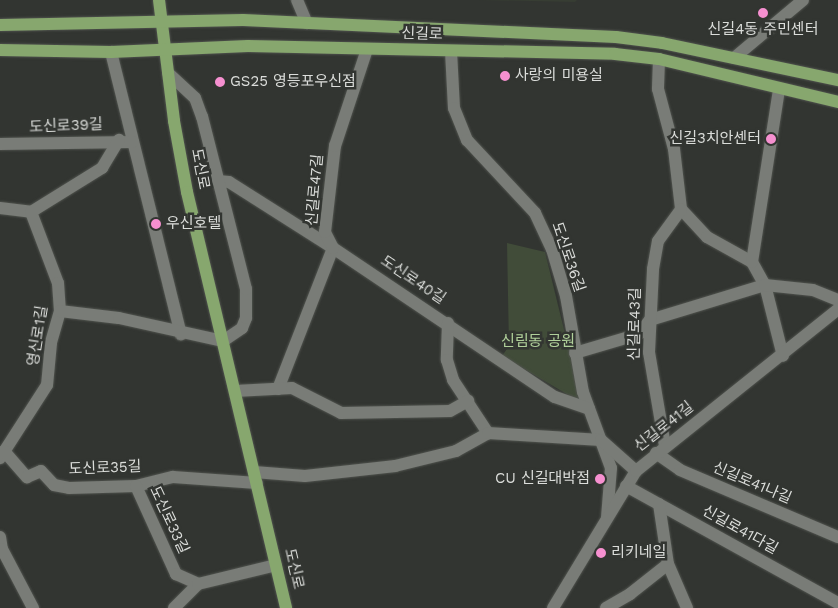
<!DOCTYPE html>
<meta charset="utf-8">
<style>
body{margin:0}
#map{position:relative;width:838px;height:608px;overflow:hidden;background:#323531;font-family:"Work Sans","Noto Sans KR",sans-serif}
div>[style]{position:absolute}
.built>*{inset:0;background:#373d33}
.green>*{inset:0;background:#414c39}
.roads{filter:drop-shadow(0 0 1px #50534e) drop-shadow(0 0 1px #50534e)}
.minor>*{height:12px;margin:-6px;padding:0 6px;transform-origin:6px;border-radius:6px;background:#797c77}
.major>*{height:12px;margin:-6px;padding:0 6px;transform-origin:6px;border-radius:6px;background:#87a76e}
.dots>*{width:14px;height:14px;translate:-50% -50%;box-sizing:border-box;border:2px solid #323531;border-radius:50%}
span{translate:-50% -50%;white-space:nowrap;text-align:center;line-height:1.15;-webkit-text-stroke:5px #323531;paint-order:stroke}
.poi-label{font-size:15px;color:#dbddda}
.left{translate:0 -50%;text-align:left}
.right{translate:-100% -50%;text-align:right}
.street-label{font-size:15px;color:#dbddda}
.park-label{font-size:15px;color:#b0d09a}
</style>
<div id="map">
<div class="built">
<div style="clip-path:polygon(478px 0,577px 0,575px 2px)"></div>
</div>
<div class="green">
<div style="clip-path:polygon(507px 243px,545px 252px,582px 403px,502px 356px,509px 346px)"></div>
</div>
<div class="roads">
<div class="minor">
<div style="left:297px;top:0;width:25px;rotate:67deg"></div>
<div style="left:451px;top:51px;width:57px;rotate:87deg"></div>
<div style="left:454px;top:108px;width:35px;rotate:68deg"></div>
<div style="left:467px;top:140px;width:100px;rotate:47deg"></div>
<div style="left:535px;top:213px;width:40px;rotate:65deg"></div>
<div style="left:552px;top:249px;width:49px;rotate:73.4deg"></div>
<div style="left:566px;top:296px;width:97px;rotate:80deg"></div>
<div style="left:583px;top:392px;width:81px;rotate:69.8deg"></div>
<div style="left:611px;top:468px;width:50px;rotate:94.6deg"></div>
<div style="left:111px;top:52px;width:291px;rotate:76.1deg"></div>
<div style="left:734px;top:58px;width:90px;rotate:-40deg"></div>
<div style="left:659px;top:59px;width:30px;rotate:92deg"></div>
<div style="left:658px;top:89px;width:62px;rotate:75.1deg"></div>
<div style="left:674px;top:149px;width:60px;rotate:83.3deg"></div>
<div style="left:681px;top:209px;width:38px;rotate:47deg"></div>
<div style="left:707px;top:237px;width:51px;rotate:29.1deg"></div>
<div style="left:752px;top:262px;width:26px;rotate:61deg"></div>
<div style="left:765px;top:285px;width:73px;rotate:75.8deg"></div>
<div style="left:0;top:144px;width:133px;rotate:-0.9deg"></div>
<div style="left:218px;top:181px;width:11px;rotate:5deg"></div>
<div style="left:229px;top:182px;width:123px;rotate:32.4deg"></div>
<div style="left:333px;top:248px;width:267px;rotate:33.9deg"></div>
<div style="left:555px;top:397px;width:36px;rotate:19deg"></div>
<div style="left:0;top:208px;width:31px;rotate:7deg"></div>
<div style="left:31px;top:212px;width:76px;rotate:69.2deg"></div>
<div style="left:58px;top:283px;width:28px;rotate:86deg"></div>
<div style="left:60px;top:311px;width:33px;rotate:106deg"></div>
<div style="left:51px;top:343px;width:42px;rotate:95.4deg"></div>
<div style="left:47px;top:385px;width:87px;rotate:122.8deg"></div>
<div style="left:31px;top:212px;width:84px;rotate:-31.8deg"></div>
<div style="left:102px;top:168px;width:33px;rotate:-59deg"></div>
<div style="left:752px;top:262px;width:174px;rotate:-81.1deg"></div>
<div style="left:60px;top:311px;width:59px;rotate:6.8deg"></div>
<div style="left:119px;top:318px;width:107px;rotate:12.5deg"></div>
<div style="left:223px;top:341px;width:23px;rotate:-34deg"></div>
<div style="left:242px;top:328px;width:11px;rotate:-68deg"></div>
<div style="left:246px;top:318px;width:29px;rotate:-90deg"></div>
<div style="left:246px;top:289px;width:178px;rotate:-104.3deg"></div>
<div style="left:202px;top:117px;width:20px;rotate:-110deg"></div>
<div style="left:195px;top:98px;width:37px;rotate:-137deg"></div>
<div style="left:448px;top:323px;width:37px;rotate:92deg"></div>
<div style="left:447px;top:360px;width:21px;rotate:73deg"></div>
<div style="left:453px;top:380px;width:64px;rotate:56.6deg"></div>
<div style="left:575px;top:353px;width:67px;rotate:-16.5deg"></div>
<div style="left:639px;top:334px;width:18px;rotate:-52deg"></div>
<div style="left:650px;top:320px;width:120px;rotate:-16.9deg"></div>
<div style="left:765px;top:285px;width:48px;rotate:5.9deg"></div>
<div style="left:813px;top:290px;width:27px;rotate:22deg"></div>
<div style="left:278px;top:389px;width:151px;rotate:-68.7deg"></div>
<div style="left:333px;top:248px;width:18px;rotate:-117deg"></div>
<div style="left:325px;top:232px;width:87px;rotate:-83.4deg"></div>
<div style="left:335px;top:146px;width:102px;rotate:-71.7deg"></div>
<div style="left:235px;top:391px;width:57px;rotate:-3deg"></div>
<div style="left:292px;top:388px;width:55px;rotate:27deg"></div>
<div style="left:341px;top:413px;width:109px;rotate:-1.1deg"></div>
<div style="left:450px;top:411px;width:21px;rotate:-29deg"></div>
<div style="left:665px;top:446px;width:95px;rotate:-99.7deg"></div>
<div style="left:649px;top:352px;width:83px;rotate:-87.2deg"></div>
<div style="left:653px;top:269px;width:28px;rotate:-80deg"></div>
<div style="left:658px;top:241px;width:39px;rotate:-54deg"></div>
<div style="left:4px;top:451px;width:35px;rotate:49deg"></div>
<div style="left:27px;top:477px;width:15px;rotate:-23deg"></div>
<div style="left:41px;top:471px;width:19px;rotate:47deg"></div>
<div style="left:54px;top:485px;width:15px;rotate:11deg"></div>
<div style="left:69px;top:488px;width:67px;rotate:-1.7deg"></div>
<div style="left:136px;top:486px;width:38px;rotate:-14deg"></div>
<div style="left:173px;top:477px;width:84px;rotate:4.1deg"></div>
<div style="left:656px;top:453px;width:29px;rotate:35deg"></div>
<div style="left:680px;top:470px;width:172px;rotate:23deg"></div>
<div style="left:254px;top:472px;width:51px;rotate:4.5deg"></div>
<div style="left:305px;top:476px;width:91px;rotate:-6.3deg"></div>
<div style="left:395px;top:466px;width:63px;rotate:-13.8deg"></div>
<div style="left:456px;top:451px;width:37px;rotate:-29deg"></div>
<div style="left:488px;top:433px;width:113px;rotate:3.5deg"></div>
<div style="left:601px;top:440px;width:47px;rotate:41.5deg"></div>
<div style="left:136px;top:486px;width:97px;rotate:65.6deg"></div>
<div style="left:176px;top:574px;width:24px;rotate:24deg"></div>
<div style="left:626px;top:486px;width:242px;rotate:28.9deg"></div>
<div style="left:659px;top:504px;width:61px;rotate:81.5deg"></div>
<div style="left:668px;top:564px;width:48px;rotate:66.6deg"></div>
<div style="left:0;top:537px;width:12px;rotate:81deg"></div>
<div style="left:2px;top:549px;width:67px;rotate:62.3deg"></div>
<div style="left:174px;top:608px;width:34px;rotate:-45deg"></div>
<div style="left:198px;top:584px;width:80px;rotate:-13.7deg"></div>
<div style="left:553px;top:608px;width:160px;rotate:-58.8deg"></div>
<div style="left:636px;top:471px;width:259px;rotate:-38.7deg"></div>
<div style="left:606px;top:608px;width:28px;rotate:-30deg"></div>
<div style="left:630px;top:594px;width:48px;rotate:-38.3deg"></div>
</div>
<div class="major">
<div style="left:159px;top:0;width:122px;rotate:82.9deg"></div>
<div style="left:174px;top:121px;width:72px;rotate:79.6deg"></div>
<div style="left:187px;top:192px;width:428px;rotate:76.6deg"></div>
<div style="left:0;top:25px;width:243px;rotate:-1.2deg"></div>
<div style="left:243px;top:20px;width:373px;rotate:2.6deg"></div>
<div style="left:616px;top:37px;width:46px;rotate:7.4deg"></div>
<div style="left:662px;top:43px;width:180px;rotate:11.9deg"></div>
<div style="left:0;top:50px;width:111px;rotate:1deg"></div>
<div style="left:111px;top:52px;width:137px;rotate:-2.5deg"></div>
<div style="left:248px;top:46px;width:367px;rotate:1.2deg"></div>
<div style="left:615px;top:54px;width:44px;rotate:6.5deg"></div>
<div style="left:659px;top:59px;width:184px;rotate:13.5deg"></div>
</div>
</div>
<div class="dots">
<div style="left:763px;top:13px;background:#f690d0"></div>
<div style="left:505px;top:76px;background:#f690d0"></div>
<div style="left:220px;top:82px;background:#f690d0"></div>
<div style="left:771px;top:139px;background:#f690d0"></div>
<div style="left:156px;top:224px;background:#f690d0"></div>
<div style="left:600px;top:479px;background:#f690d0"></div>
<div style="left:601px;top:553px;background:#f690d0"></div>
</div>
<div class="poi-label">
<span style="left:763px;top:30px">신길4동 주민센터</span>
<span class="left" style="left:515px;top:76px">사랑의 미용실</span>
<span class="left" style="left:230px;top:82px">GS25 영등포우신점</span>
<span class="right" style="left:761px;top:139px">신길3치안센터</span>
<span class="left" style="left:166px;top:224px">우신호텔</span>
<span class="right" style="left:590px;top:479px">CU 신길대박점</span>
<span class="left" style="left:611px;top:553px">리키네일</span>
</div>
<div class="street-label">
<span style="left:422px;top:34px;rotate:2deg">신길로</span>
<span style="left:66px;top:126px;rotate:-2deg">도신로39길</span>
<span style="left:200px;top:169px;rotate:79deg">도신로</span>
<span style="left:315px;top:190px;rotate:-85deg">신길로47길</span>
<span style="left:568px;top:257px;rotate:71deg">도신로36길</span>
<span style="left:413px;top:280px;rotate:34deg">도신로40길</span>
<span style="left:635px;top:324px;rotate:-89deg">신길로43길</span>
<span style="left:38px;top:336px;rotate:-81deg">영신로1길</span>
<span style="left:664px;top:427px;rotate:-38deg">신길로41길</span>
<span style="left:105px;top:468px;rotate:-2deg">도신로35길</span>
<span style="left:752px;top:483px;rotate:23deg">신길로41나길</span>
<span style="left:169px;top:520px;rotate:65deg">도신로33길</span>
<span style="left:740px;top:530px;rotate:29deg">신길로41다길</span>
<span style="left:294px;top:569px;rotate:77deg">도신로</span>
</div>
<div class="park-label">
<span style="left:538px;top:342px">신림동 공원</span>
</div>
</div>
